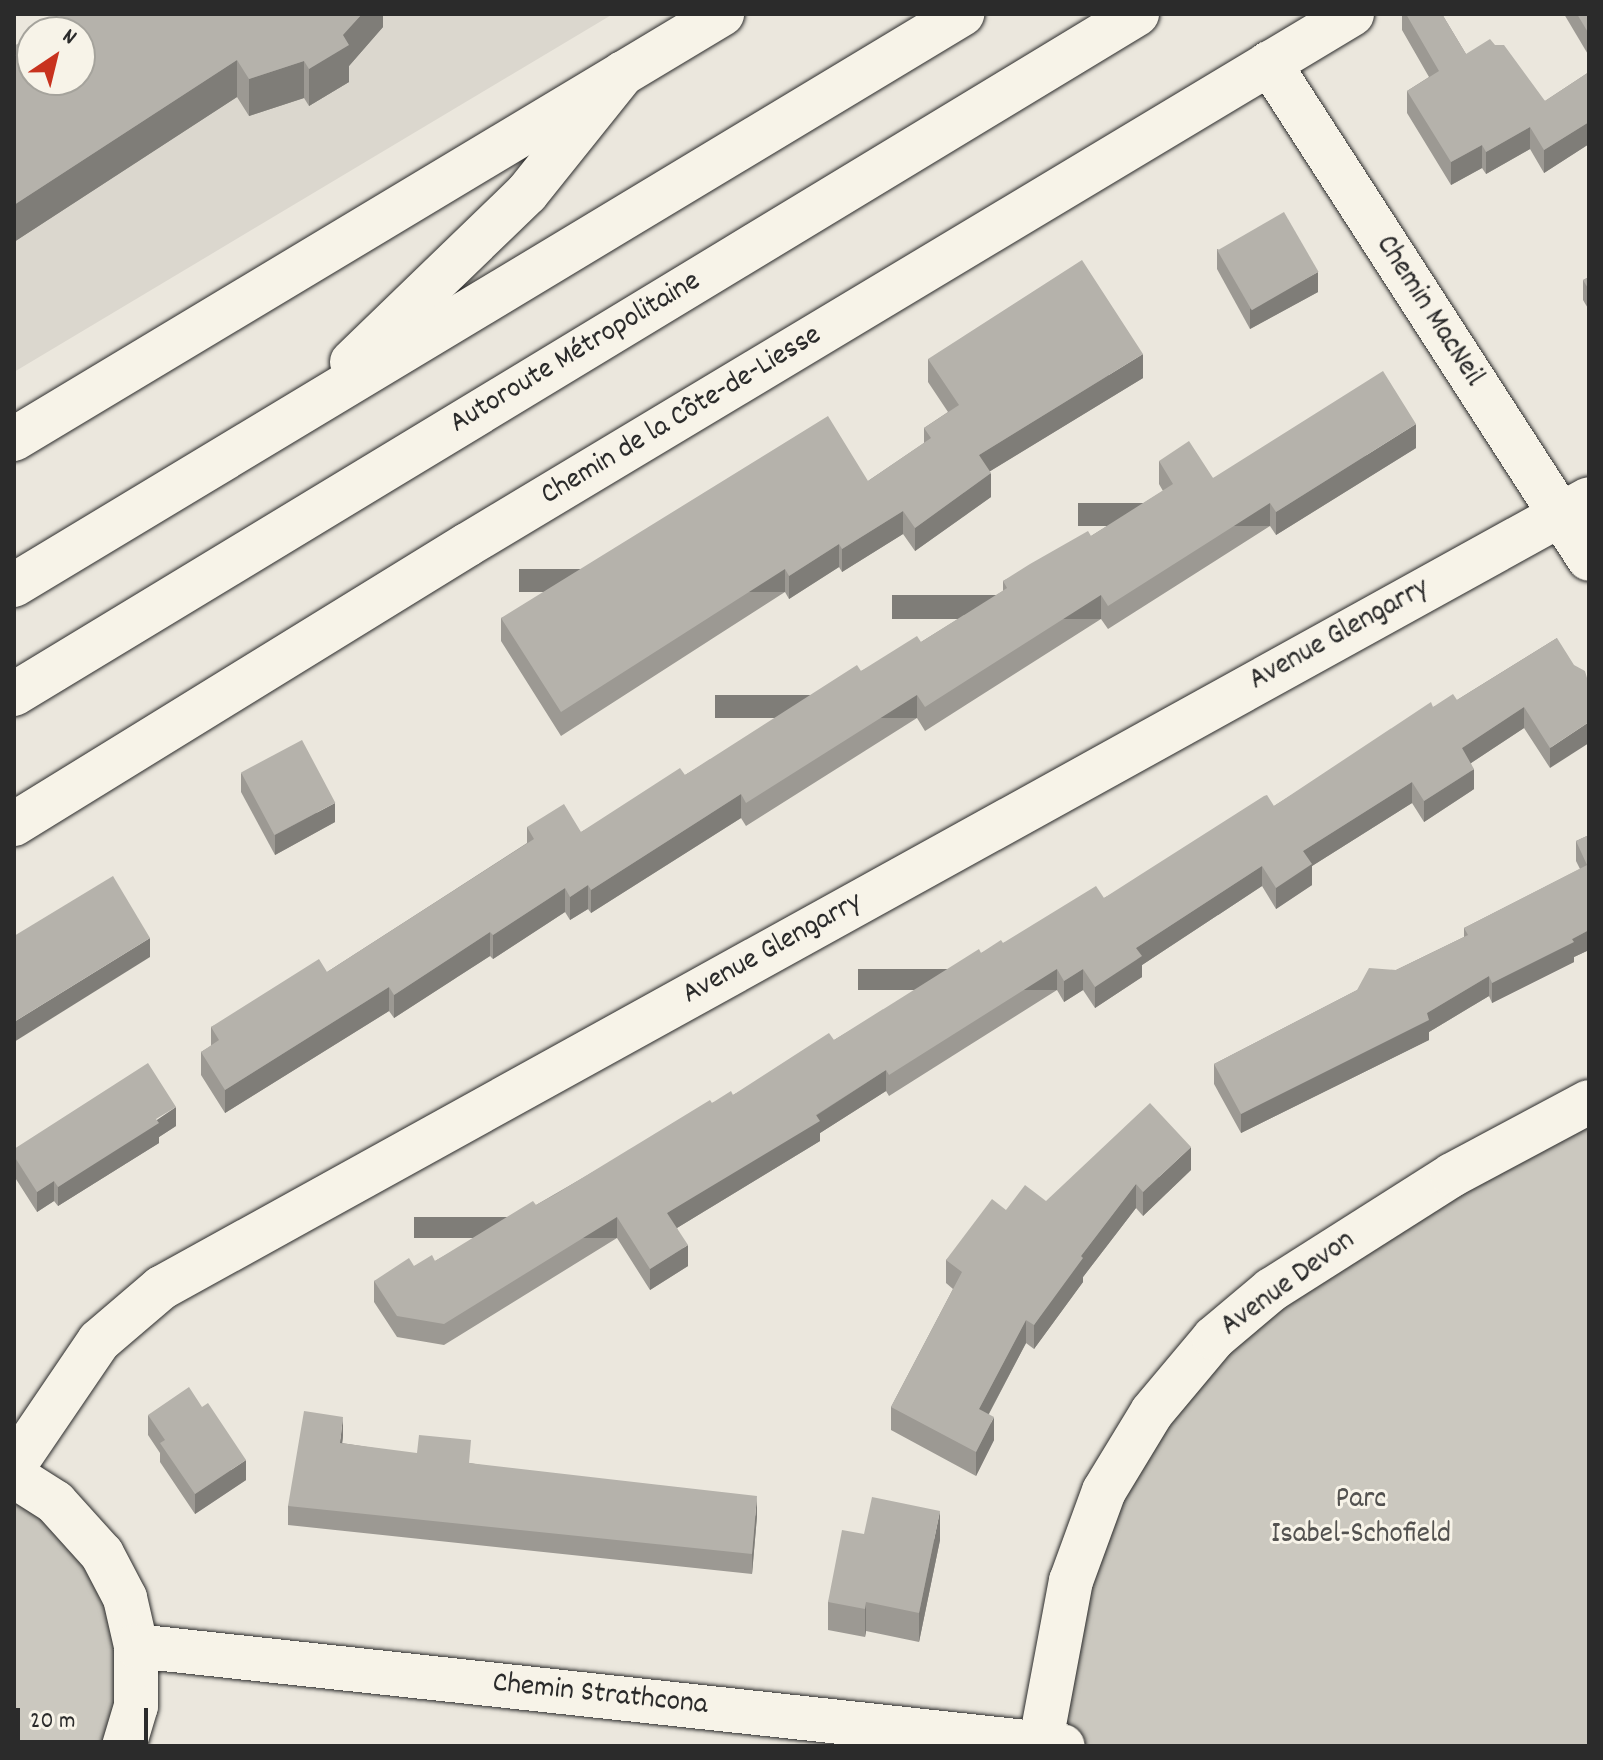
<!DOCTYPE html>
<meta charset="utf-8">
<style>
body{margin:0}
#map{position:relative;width:1603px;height:1760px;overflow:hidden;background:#ebe7dd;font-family:Dekko,sans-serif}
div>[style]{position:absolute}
.built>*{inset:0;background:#dbd7ce}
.green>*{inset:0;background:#cbc8bf}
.roads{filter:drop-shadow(0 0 2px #2b2b2b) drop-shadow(0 0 2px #2b2b2b)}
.minor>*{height:44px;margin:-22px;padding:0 22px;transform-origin:22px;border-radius:22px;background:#f7f3e8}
.secondary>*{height:44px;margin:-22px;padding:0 22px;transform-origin:22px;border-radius:22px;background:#f7f3e8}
.motorway>*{height:44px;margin:-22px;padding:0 22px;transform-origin:22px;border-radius:22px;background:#f7f3e8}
.wall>*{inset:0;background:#9c9993}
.shaded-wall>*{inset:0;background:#7f7d78;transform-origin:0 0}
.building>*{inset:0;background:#b5b2ab;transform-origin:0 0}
span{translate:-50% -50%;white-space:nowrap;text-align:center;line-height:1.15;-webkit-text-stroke:6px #f7f3e8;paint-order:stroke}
.street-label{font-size:30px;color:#2b2b2b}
.park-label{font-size:30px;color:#535250}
.frame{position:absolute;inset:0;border:16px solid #2b2b2b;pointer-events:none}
.north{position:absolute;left:16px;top:16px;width:80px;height:80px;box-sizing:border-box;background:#f7f3e8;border:2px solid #a5a39c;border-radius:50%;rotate:35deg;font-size:22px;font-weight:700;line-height:32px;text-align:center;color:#2b2b2b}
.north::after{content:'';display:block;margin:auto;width:28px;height:36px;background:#c8321e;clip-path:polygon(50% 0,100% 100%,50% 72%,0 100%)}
.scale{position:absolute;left:16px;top:1708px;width:132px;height:36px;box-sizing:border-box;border:4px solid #2b2b2b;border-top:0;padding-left:10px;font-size:24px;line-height:28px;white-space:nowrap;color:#2b2b2b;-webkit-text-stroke:6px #f7f3e8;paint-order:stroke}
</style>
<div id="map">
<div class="built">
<div style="clip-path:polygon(82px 14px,613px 14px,14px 372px,14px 57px,32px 80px,80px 80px)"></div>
</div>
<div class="green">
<div style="clip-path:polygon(1589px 1102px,1589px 1746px,1063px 1746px,1071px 1581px,1214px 1338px)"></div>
<div style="clip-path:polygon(14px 1476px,125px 1598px,124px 1746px,14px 1746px)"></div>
</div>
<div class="roads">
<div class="minor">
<div style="left:1269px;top:63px;width:590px;rotate:57.17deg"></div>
<div style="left:14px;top:1466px;width:151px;rotate:-55.8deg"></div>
<div style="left:99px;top:1341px;width:82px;rotate:-40.5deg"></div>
<div style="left:161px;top:1288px;width:1631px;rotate:-28.92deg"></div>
<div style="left:14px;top:1476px;width:49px;rotate:32.4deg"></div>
<div style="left:55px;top:1502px;width:70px;rotate:47.9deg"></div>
<div style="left:102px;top:1554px;width:50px;rotate:62.4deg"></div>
<div style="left:125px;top:1598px;width:49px;rotate:77.1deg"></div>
<div style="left:136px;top:1646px;width:60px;rotate:90deg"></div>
<div style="left:136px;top:1706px;width:42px;rotate:106.7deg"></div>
<div style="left:136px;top:1646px;width:932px;rotate:6.16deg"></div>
<div style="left:1040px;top:1746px;width:168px;rotate:-79.4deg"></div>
<div style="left:1071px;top:1581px;width:96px;rotate:-69.9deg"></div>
<div style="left:1104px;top:1491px;width:92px;rotate:-58.7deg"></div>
<div style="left:1152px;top:1412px;width:97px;rotate:-50deg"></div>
<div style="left:1214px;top:1338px;width:75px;rotate:-40.1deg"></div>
<div style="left:1271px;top:1290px;width:214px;rotate:-32.4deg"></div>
<div style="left:1452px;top:1175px;width:155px;rotate:-28.1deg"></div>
</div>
<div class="secondary">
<div style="left:14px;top:439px;width:826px;rotate:-30.98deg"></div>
<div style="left:14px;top:824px;width:532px;rotate:-31.63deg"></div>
<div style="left:467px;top:545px;width:1032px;rotate:-30.96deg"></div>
</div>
<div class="motorway">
<div style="left:352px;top:362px;width:243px;rotate:-44deg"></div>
<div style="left:527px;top:193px;width:154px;rotate:-51.3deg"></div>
<div style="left:14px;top:585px;width:1107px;rotate:-31.06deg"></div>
<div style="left:14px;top:694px;width:1313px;rotate:-31.2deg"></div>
</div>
</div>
<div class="wall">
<div style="clip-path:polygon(383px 14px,383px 27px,349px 66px,349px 82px,309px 106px,304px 98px,249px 116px,237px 97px,14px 242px,14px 46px)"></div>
<div style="clip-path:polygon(1402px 14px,1442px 14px,1466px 54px,1545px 101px,1589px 72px,1589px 144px,1544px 173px,1530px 149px,1486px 174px,1482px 168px,1451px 185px,1407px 113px,1407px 91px,1429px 77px,1402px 30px)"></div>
<div style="clip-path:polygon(1564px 14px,1589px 14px,1589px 56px)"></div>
<div style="clip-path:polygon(1217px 249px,1318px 292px,1250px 329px,1217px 269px)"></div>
<div style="clip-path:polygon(1589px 277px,1589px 310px,1583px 300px,1583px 280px)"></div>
<div style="clip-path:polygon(928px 359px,1143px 378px,990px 471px,991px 497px,915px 551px,903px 534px,842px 572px,839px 567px,789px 599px,785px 592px,561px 736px,501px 641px,501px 618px,868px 481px,924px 443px,924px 428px,948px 412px,928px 382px)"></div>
<div style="clip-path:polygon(1416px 448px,1276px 535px,1270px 526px,1108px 629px,1101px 619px,925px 731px,917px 718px,746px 826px,741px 818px,591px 913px,588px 909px,570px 920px,565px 912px,493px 959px,490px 956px,394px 1018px,389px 1011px,225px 1113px,201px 1075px,201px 1052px,211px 1046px,211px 1027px,327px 972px,527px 843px,527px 827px,581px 832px,685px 775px,861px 671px,921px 642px,1003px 591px,1003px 581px,1091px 536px,1163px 491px,1159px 484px,1159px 461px,1213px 478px)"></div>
<div style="clip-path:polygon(1557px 638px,1550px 768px,1524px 728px,1471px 763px,1474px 789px,1424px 822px,1412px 803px,1312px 866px,1312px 885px,1276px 909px,1262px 886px,1142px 965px,1142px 977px,1095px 1008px,1083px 990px,1064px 1002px,1057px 990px,889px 1096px,886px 1091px,820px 1133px,820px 1141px,677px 1228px,688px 1266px,650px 1290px,617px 1238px,444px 1345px,397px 1337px,374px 1302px,374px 1281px,414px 1266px,435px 1261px,536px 1205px,712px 1103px,733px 1095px,834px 1040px,981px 953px,1104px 898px,1274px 806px,1433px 707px,1457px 700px)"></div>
<div style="clip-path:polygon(241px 773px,335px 822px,275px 855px,241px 792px)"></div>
<div style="clip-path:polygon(1589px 835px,1589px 950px,1574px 957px,1574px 962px,1492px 1003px,1489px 996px,1429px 1032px,1429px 1040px,1241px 1133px,1214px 1084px,1214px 1064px,1396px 970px,1464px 937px,1464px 928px,1580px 869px,1576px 861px,1576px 841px)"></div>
<div style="clip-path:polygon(176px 1126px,159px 1137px,159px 1143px,58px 1206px,54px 1201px,37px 1212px,14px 1176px,14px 1149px)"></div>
<div style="clip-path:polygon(1191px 1170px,1143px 1216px,1136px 1208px,1083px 1277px,1083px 1282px,1034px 1349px,1026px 1343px,989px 1414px,994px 1440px,976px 1476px,891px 1430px,891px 1407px,953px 1289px,946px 1283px,946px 1260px,1006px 1210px)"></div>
<div style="clip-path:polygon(148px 1415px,246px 1480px,195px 1514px,160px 1462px,160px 1453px,148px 1435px)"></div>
<div style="clip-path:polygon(343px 1436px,342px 1443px,470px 1463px,757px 1516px,752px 1574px,288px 1525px,288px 1506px)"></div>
<div style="clip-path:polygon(864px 1534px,940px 1540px,919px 1642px,866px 1631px,865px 1637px,828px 1630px,828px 1602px)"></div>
</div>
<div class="shaded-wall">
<div style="clip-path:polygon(362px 14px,383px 14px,383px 27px,349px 66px,349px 82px,309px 106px,309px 69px)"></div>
<div style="clip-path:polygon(237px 60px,237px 97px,14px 242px,14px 205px)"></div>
<div style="clip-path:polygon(304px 61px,304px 98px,249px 116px,249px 79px)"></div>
<div style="clip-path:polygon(1589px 122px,1589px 144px,1544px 173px,1544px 150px)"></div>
<div style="clip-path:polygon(1530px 127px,1530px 149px,1486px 174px,1486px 152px)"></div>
<div style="clip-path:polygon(1482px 145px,1482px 168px,1451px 185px,1451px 162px)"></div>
<div style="clip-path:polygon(1318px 272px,1318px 292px,1250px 329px,1250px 309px)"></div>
<div style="clip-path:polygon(1143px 354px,1143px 378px,979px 478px,979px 455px)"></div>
<div style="clip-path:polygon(1416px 424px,1416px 448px,1276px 535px,1276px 512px)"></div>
<div style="clip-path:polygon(991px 473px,991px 497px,915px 551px,915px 528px)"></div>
<div style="left:1270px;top:503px;width:23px;height:192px;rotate:90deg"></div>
<div style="clip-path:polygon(903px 511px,903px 534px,842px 572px,842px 549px)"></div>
<div style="clip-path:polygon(839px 544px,839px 567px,789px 599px,789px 576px)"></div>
<div style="left:785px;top:569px;width:23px;height:266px;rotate:90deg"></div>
<div style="left:1101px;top:595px;width:24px;height:209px;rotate:90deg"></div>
<div style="left:917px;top:695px;width:23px;height:202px;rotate:90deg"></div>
<div style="clip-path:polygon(1524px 707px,1524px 728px,1462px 769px,1462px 748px)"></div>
<div style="clip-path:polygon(1589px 722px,1589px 743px,1550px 768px,1550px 748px)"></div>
<div style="clip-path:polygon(1474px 769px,1474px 789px,1424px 822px,1424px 801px)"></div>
<div style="clip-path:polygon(1412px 782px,1412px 803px,1312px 866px,1312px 885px,1276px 909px,1276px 888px,1303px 851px)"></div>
<div style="clip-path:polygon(741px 794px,741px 818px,591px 913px,591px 890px)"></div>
<div style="clip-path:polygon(335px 803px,335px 822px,275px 855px,275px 835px)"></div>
<div style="clip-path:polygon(1262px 866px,1262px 886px,1142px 965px,1142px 977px,1095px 1008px,1095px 987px,1136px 948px)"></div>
<div style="clip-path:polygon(588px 885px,588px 909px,570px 920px,570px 897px)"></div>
<div style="clip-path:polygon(565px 888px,565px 912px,493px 959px,493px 935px)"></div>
<div style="clip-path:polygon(1589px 930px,1589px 950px,1574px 957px,1574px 962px,1492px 1003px,1492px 983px)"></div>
<div style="clip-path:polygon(490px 932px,490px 956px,394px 1018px,394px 995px)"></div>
<div style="clip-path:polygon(150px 938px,150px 957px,14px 1042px,14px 1022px)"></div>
<div style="left:1057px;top:969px;width:21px;height:199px;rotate:90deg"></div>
<div style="clip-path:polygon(1083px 969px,1083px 990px,1064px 1002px,1064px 981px)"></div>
<div style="clip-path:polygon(1489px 976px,1489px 996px,1429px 1032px,1429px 1040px,1241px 1133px,1241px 1114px,1427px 1013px)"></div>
<div style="clip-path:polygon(389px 987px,389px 1011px,225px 1113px,225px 1090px)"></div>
<div style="clip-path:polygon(886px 1070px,886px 1091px,820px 1133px,820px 1141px,667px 1234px,667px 1213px)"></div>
<div style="clip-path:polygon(176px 1107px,176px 1126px,159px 1137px,159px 1143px,58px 1206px,58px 1187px)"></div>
<div style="clip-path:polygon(1191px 1147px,1191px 1170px,1143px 1216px,1143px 1192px)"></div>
<div style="clip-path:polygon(54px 1181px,54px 1201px,37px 1212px,37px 1192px)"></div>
<div style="clip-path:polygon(1136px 1184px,1136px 1208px,1083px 1277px,1083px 1282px,1034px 1349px,1034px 1325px,1081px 1256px)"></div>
<div style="left:617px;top:1217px;width:21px;height:203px;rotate:90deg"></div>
<div style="clip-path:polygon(688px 1245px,688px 1266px,650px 1290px,650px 1269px)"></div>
<div style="clip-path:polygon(1026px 1320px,1026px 1343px,979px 1432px,979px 1409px)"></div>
<div style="clip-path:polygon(343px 1417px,343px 1436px,340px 1463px,340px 1443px)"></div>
<div style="clip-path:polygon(994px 1417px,994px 1440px,976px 1476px,976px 1452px)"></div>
<div style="clip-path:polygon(246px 1460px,246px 1480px,195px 1514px,195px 1494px)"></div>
<div style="clip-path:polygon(757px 1496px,757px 1516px,752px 1574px,752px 1554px)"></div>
<div style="clip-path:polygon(940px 1511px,940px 1540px,919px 1642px,919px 1613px)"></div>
<div style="clip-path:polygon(866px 1602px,866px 1631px,865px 1637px,865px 1609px)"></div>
</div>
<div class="building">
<div style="clip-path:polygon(64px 14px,362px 14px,343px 35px,349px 45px,309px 69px,304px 61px,249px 79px,237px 60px,14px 205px,14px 46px,32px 35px,32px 80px,80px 80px,80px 32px,36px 32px)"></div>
<div style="clip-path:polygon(1406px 14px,1442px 14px,1466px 54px,1490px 39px,1495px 45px,1504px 45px,1545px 101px,1589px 72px,1589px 122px,1544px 150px,1530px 127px,1486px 152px,1482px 145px,1451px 162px,1407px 91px,1439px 71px)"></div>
<div style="clip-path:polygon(1577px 14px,1589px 14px,1589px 34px)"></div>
<div style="left:1284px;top:212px;width:69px;height:77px;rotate:60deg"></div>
<div style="clip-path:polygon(1082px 260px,1143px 354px,979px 455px,991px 473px,915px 528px,903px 511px,842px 549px,839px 544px,789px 576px,785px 569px,561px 712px,501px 618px,828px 416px,868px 481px,931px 438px,924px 428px,959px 405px,928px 359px)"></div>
<div style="clip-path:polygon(1589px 277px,1589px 290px,1583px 280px)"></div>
<div style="clip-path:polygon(1383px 371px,1416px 424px,1276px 512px,1270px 503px,1108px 606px,1101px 595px,925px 707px,917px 695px,746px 803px,741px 794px,591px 890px,588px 885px,570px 897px,565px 888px,493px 935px,490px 932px,394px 995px,389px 987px,225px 1090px,201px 1052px,219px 1040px,211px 1027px,319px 959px,327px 972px,534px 839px,527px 827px,564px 804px,581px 832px,680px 768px,685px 775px,857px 665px,861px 671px,917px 636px,921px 642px,1007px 588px,1003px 581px,1030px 564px,1088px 531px,1091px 536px,1173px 484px,1159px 461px,1189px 441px,1213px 478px)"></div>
<div style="clip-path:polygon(1557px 638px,1574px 665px,1585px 671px,1589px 685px,1589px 722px,1550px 748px,1524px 707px,1462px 748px,1474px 769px,1424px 801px,1412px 782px,1303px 851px,1312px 864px,1276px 888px,1262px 866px,1136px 948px,1142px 956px,1095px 987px,1083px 969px,1064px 981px,1057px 969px,889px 1075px,886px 1070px,816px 1115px,820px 1121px,667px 1213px,688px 1245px,650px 1269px,617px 1217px,444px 1324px,397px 1316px,374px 1281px,409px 1258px,414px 1266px,432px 1255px,435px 1261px,533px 1201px,536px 1205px,556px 1194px,710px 1100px,712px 1103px,731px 1091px,733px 1095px,829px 1033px,834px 1040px,979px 949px,981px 953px,1001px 940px,1003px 943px,1096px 886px,1104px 898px,1264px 796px,1267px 795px,1274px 806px,1431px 702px,1433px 707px,1453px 694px,1457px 700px)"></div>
<div style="left:302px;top:740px;width:71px;height:69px;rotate:62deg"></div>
<div style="clip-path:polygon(1589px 835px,1589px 930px,1572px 939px,1574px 942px,1492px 983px,1489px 976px,1427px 1013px,1429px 1020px,1241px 1114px,1214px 1064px,1357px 990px,1369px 968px,1396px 970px,1468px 935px,1464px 928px,1587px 865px,1576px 841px)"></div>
<div style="clip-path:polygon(113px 876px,150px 938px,14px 1022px,14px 936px)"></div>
<div style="clip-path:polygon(148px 1063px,176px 1107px,156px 1119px,159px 1123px,58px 1187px,54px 1181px,37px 1192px,14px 1156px,14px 1149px)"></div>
<div style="clip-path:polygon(1150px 1103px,1191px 1147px,1143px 1192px,1136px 1184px,1081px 1256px,1083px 1258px,1034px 1325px,1026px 1320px,979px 1409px,994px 1417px,976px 1452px,891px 1407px,962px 1272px,946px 1260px,992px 1199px,1006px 1210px,1025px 1185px,1046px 1201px)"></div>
<div style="clip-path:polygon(189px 1387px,202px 1407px,208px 1403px,246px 1460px,195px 1494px,160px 1443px,165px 1440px,148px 1415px)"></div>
<div style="clip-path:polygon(304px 1411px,343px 1417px,340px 1443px,417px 1453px,419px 1435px,471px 1440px,469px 1463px,757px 1496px,752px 1554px,288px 1506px)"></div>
<div style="clip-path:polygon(872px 1497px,940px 1511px,919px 1613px,866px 1602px,865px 1609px,828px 1602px,842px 1530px,864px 1534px)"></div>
</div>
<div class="street-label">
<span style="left:1428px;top:312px;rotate:57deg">Chemin MacNeil</span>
<span style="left:576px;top:354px;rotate:-31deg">Autoroute Métropolitaine</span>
<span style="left:682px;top:417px;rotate:-31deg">Chemin de la Côte-de-Liesse</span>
<span style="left:1340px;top:636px;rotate:-29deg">Avenue Glengarry</span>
<span style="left:773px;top:950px;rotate:-29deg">Avenue Glengarry</span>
<span style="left:1289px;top:1285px;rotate:-36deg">Avenue Devon</span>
<span style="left:600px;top:1696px;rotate:6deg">Chemin Strathcona</span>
</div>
<div class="park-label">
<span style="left:1361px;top:1518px">Parc<br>Isabel-Schofield</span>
</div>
<div class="frame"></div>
<div class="north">N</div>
<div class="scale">20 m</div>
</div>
